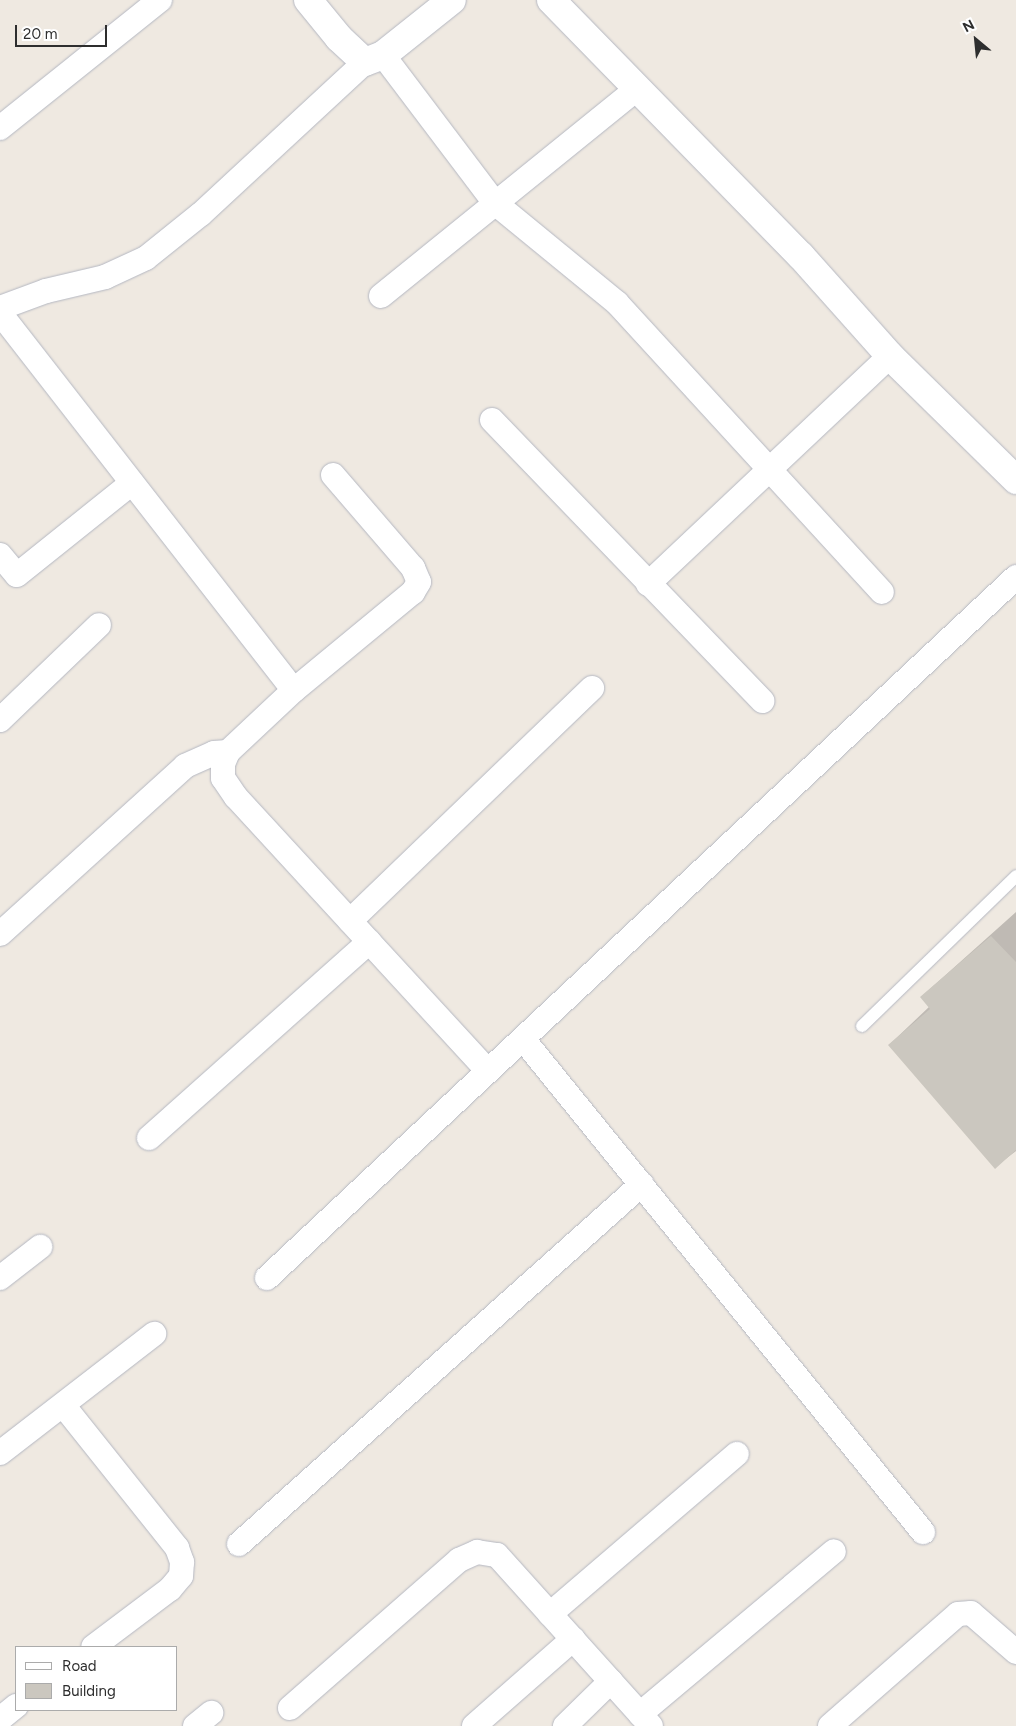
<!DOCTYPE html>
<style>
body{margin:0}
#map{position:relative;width:1016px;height:1726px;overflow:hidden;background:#efe9e1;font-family:Figtree,sans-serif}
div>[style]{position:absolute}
.shadow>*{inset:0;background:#0003}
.building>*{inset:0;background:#cbc7bf}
.roads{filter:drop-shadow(0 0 1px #b4b7c1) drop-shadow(0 0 1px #b4b7c1)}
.service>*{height:12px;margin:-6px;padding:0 6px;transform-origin:6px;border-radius:6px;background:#fff}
.minor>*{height:24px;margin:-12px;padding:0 12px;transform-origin:12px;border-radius:12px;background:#fff}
.secondary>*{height:28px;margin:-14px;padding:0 14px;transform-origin:14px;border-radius:14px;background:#fff}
span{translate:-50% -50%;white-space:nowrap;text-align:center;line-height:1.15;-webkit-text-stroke:4px #fff;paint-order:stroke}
.legend{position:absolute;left:15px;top:1646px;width:162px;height:65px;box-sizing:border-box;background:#fff;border:1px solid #ababab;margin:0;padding:6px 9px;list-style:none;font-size:15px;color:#2e2e2e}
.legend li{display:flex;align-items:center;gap:10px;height:25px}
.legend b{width:25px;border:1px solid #ababab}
.north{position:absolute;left:951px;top:15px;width:50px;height:50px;-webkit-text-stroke:4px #fff;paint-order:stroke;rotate:332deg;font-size:14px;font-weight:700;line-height:20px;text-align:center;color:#2e2e2e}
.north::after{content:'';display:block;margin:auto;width:18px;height:22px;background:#2e2e2e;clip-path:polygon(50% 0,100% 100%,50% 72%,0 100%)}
.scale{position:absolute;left:15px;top:25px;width:92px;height:22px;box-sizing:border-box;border:2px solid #2e2e2e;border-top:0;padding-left:6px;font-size:15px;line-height:18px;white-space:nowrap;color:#2e2e2e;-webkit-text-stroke:4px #fff;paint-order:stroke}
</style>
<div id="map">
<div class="shadow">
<div style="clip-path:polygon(1016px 912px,1016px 1151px,995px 1167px,889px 1045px,930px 1006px,921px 997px)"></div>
</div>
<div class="building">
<div style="clip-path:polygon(991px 936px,1016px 962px,1016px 1150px,995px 1169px,888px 1045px,930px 1009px,920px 997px)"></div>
</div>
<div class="roads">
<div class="service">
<div style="left:862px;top:1026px;width:215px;rotate:-44.2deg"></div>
</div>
<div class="minor">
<div style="left:383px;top:55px;width:186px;rotate:52.9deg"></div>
<div style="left:495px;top:203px;width:158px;rotate:39.3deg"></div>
<div style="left:617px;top:303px;width:392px;rotate:47.5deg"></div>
<div style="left:0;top:128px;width:205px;rotate:-38.7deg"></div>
<div style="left:381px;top:296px;width:329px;rotate:-39deg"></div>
<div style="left:0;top:308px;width:49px;rotate:-20.3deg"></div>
<div style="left:46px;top:291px;width:61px;rotate:-13.3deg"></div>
<div style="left:105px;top:277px;width:45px;rotate:-24.9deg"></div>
<div style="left:146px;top:258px;width:70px;rotate:-38.7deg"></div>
<div style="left:201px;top:214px;width:224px;rotate:-42.8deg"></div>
<div style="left:0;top:313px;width:478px;rotate:52.1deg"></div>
<div style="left:492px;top:420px;width:390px;rotate:46.1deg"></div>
<div style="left:333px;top:475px;width:123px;rotate:49.3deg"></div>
<div style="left:413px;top:568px;width:15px;rotate:67deg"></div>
<div style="left:419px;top:582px;width:12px;rotate:121deg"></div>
<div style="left:413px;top:592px;width:154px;rotate:140.5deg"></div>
<div style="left:294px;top:690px;width:91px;rotate:136.8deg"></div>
<div style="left:228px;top:752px;width:13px;rotate:113deg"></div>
<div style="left:223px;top:764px;width:14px;rotate:90deg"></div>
<div style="left:223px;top:778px;width:23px;rotate:56deg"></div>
<div style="left:236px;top:797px;width:372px;rotate:47.4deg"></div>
<div style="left:0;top:555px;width:26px;rotate:50deg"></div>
<div style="left:17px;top:575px;width:147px;rotate:-38.7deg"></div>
<div style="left:648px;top:584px;width:332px;rotate:-43.3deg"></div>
<div style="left:0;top:720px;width:137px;rotate:-43.8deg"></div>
<div style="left:350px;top:921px;width:336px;rotate:-43.9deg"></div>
<div style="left:0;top:934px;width:250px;rotate:-42.2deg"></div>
<div style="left:185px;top:766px;width:32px;rotate:-24deg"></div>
<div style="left:214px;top:753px;width:14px;rotate:-4deg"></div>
<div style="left:523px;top:1039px;width:635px;rotate:50.95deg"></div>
<div style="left:149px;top:1138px;width:295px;rotate:-41.7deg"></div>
<div style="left:0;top:1278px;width:51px;rotate:-37.8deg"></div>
<div style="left:267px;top:1278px;width:1026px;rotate:-43.1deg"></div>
<div style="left:63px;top:1405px;width:183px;rotate:51.4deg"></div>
<div style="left:177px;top:1548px;width:15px;rotate:70deg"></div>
<div style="left:182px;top:1562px;width:14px;rotate:94deg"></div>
<div style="left:181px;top:1576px;width:17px;rotate:130deg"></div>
<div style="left:170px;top:1589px;width:96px;rotate:143deg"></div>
<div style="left:0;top:1453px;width:195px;rotate:-37.7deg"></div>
<div style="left:239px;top:1544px;width:540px;rotate:-41.77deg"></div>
<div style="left:550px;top:1614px;width:246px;rotate:-40.6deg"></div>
<div style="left:290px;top:1708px;width:225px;rotate:-41.2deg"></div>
<div style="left:459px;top:1560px;width:20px;rotate:-24deg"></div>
<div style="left:477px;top:1552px;width:20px;rotate:9deg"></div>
<div style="left:497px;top:1555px;width:230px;rotate:48deg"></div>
<div style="left:640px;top:1714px;width:253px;rotate:-40deg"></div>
<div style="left:0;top:1719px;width:21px;rotate:-39deg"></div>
<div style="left:195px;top:1726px;width:21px;rotate:-39deg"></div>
<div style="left:474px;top:1726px;width:132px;rotate:-41.3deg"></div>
<div style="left:565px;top:1726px;width:64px;rotate:-44.4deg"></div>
<div style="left:830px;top:1726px;width:170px;rotate:-41.2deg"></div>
<div style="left:958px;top:1614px;width:13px;rotate:-4deg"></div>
<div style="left:971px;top:1613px;width:60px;rotate:40.9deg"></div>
</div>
<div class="secondary">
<div style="left:308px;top:0;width:49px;rotate:50.8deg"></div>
<div style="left:339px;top:38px;width:35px;rotate:43deg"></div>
<div style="left:365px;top:62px;width:19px;rotate:-21deg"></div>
<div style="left:383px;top:55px;width:88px;rotate:-38.6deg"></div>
<div style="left:551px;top:0;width:358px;rotate:45.7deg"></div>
<div style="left:801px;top:256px;width:134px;rotate:48.3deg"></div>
<div style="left:890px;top:356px;width:177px;rotate:44.5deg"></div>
</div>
</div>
<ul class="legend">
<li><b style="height:6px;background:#fff"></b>Road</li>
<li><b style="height:14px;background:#cbc7bf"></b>Building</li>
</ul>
<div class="north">N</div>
<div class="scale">20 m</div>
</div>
